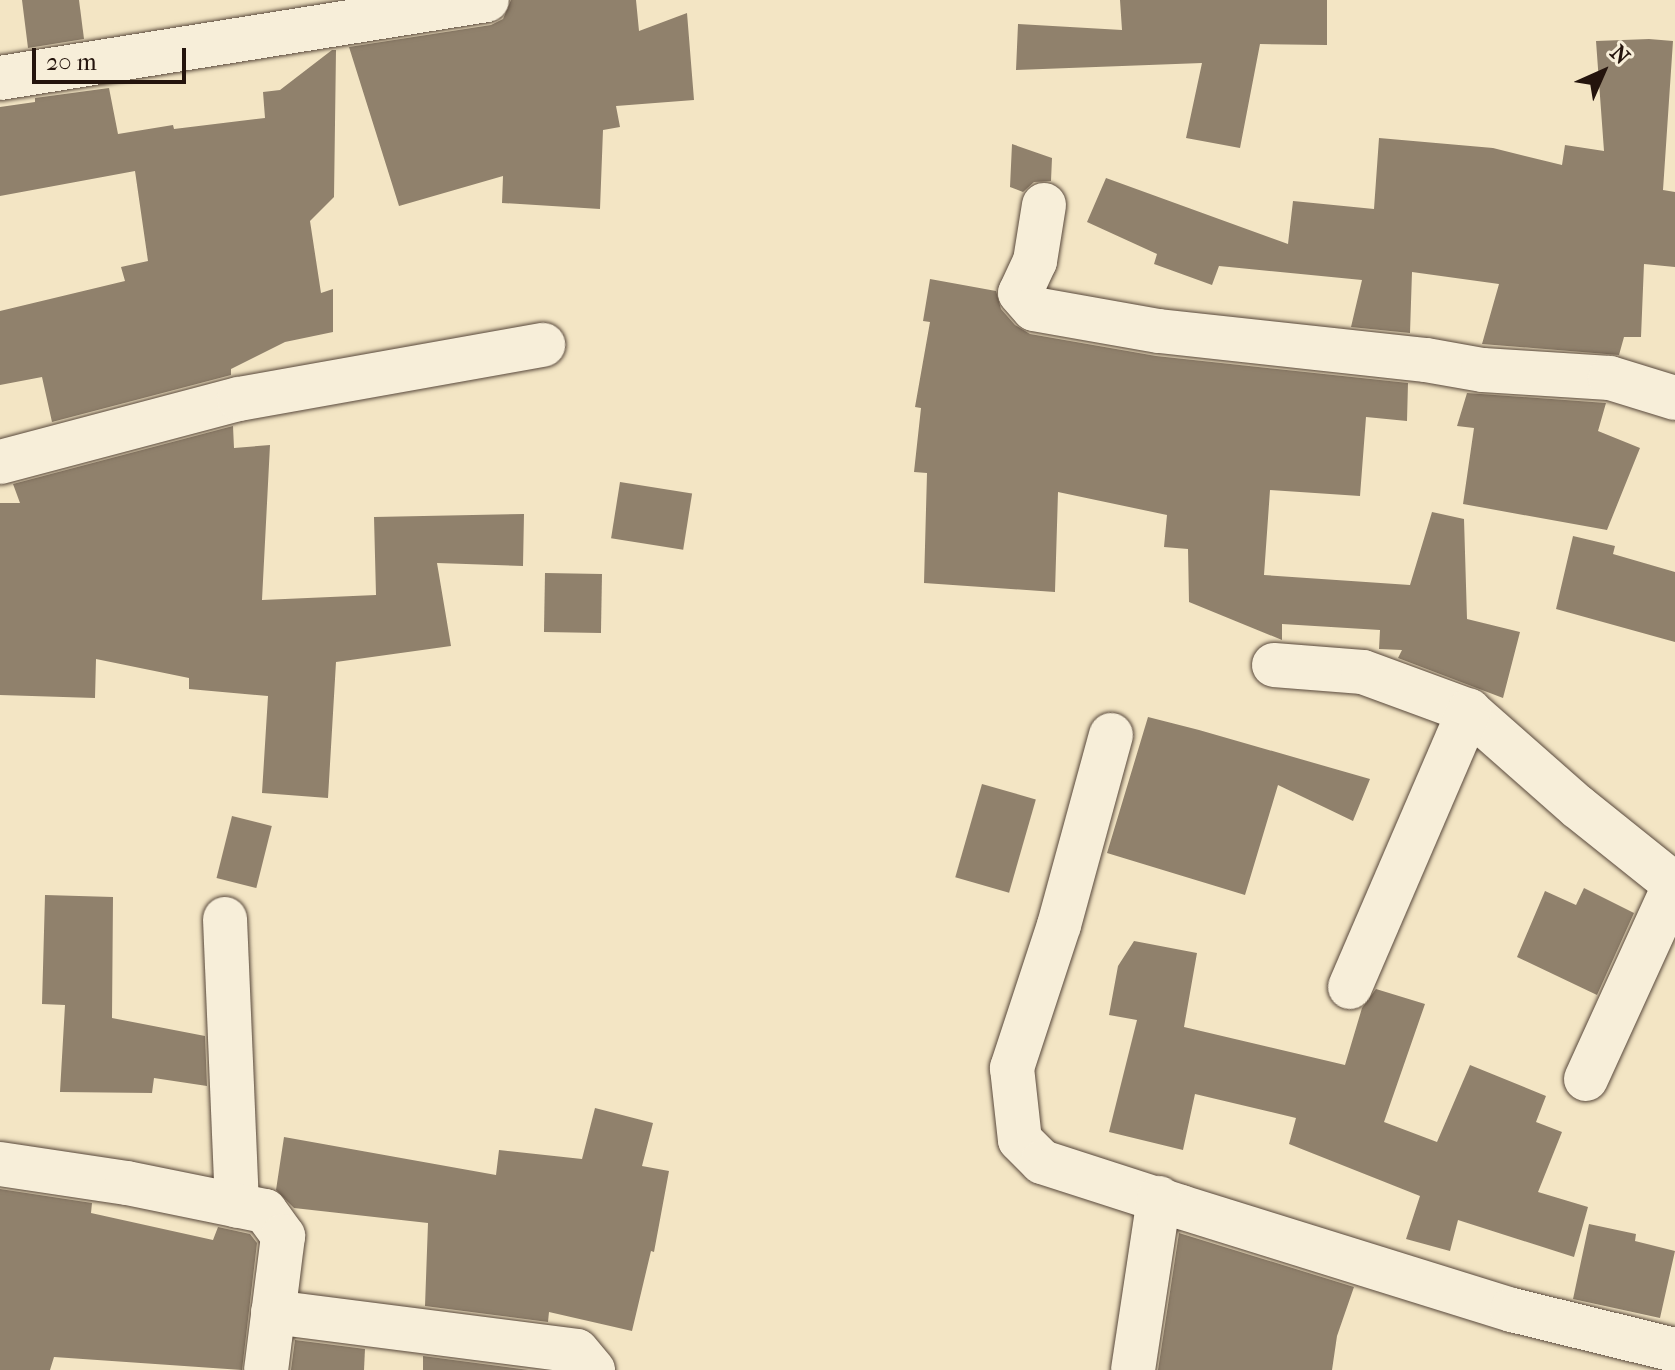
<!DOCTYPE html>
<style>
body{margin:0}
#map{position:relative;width:1675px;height:1370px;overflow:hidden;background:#f3e5c4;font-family:"IM FELL French Canon",serif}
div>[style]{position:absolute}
.building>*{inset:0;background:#90816c;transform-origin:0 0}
.roads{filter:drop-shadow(0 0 2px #58483b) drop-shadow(0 0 2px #58483b)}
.minor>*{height:44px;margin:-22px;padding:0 22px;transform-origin:22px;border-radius:22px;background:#f7eed9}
span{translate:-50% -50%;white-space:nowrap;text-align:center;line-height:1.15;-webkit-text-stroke:8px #f7eed9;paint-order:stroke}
.north{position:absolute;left:1563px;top:32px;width:80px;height:80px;-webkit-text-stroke:6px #f7eed9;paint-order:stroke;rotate:45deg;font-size:22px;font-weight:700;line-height:32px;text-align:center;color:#24140d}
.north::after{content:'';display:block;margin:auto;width:28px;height:36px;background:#24140d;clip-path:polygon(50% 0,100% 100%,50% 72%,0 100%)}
.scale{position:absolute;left:32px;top:48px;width:154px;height:36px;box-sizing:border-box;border:4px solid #24140d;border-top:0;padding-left:10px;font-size:24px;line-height:28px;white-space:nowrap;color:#24140d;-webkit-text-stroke:6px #f7eed9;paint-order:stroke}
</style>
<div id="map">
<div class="building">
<div style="clip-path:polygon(22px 0,79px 0,84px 39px,28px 48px)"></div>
<div style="clip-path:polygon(511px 0,636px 0,639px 31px,687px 13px,694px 100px,616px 106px,620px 127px,603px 130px,600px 209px,502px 203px,503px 176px,399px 206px,349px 47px,491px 25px,503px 19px)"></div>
<div style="clip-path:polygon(1120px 0,1327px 0,1327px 45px,1260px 44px,1240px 148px,1186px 138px,1202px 63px,1016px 70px,1018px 24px,1122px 30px)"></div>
<div style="clip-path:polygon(1649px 39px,1673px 41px,1663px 190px,1675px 192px,1675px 267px,1644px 264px,1641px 337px,1624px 337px,1619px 355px,1482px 344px,1499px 284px,1412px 272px,1410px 333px,1351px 327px,1362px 280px,1219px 266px,1212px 285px,1154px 264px,1157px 254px,1087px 222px,1106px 178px,1288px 244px,1293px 201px,1374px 209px,1379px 138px,1493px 148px,1562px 165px,1565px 145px,1604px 151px,1596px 41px)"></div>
<div style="clip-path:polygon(332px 50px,336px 50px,334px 197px,310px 221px,321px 293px,333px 289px,333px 332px,285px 342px,231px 369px,231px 375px,52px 422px,42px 377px,0 385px,0 311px,125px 281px,121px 267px,148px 261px,135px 171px,0 196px,0 107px,35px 102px,35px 98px,109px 88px,118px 134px,173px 125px,174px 129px,265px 118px,263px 92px,280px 90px)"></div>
<div style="clip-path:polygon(1012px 144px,1052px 158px,1051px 181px,1034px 182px,1023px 192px,1010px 187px)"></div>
<div style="clip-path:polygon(930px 279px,996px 291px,1001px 309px,1015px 325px,1030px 334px,1156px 356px,1408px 383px,1407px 421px,1366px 417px,1360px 496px,1270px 490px,1264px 575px,1410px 585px,1432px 512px,1464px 519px,1467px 619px,1520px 632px,1503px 698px,1398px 658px,1402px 650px,1379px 649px,1380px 630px,1282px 624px,1282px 640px,1189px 602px,1188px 549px,1164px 547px,1167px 515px,1058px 492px,1055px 592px,924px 583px,927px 473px,914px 472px,921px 408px,915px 407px,930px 322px,923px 321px)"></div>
<div style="clip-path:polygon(1467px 393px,1606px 403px,1598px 431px,1640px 448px,1607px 530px,1463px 504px,1474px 428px,1457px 426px)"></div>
<div style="clip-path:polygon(233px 426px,234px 448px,270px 445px,262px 600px,376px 595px,374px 517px,524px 514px,523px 566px,437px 563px,451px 646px,336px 662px,328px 798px,262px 793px,268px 696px,189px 689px,189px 678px,96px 659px,95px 698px,0 695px,0 503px,20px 503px,13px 484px)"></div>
<div style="left:620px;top:482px;width:73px;height:57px;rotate:9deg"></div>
<div style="clip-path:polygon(1573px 536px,1615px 546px,1613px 554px,1675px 572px,1675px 642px,1556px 609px)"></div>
<div style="left:545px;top:573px;width:57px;height:59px;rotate:1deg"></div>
<div style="clip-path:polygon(1148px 717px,1199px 730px,1370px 779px,1353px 821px,1278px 785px,1245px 895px,1107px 853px)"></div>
<div style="left:982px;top:784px;width:56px;height:97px;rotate:16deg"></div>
<div style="left:232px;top:816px;width:41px;height:64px;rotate:14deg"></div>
<div style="clip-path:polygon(1584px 888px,1634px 913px,1597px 995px,1517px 957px,1545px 891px,1576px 905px)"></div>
<div style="clip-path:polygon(45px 895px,113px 897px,112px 1018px,205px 1036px,207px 1086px,154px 1078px,152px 1093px,60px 1092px,65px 1005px,42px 1004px)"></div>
<div style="clip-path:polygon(1134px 941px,1197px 953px,1184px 1027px,1345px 1065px,1362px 1008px,1376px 989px,1425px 1004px,1384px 1122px,1437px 1142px,1470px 1065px,1546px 1096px,1536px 1122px,1562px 1132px,1538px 1192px,1588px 1207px,1574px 1257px,1458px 1220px,1450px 1251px,1406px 1239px,1420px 1196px,1289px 1144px,1296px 1118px,1195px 1094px,1183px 1150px,1109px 1132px,1137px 1020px,1109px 1015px,1118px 966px)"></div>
<div style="clip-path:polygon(595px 1108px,653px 1123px,642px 1166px,669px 1171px,654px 1252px,651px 1251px,632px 1331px,549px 1312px,548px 1322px,425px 1306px,428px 1223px,294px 1208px,276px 1190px,284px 1137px,496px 1175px,499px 1150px,582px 1159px)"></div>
<div style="clip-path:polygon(0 1189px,92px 1203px,91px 1213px,213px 1240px,218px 1227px,250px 1234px,257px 1243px,242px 1370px,54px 1357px,50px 1370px,0 1370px)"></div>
<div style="clip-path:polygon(1589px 1224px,1636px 1234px,1635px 1241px,1675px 1251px,1660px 1318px,1573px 1299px)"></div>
<div style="clip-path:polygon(1179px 1233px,1354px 1287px,1337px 1336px,1332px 1370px,1158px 1370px)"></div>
<div style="clip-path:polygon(295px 1340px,365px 1349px,364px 1370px,291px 1370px)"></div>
<div style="clip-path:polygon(423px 1356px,529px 1370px,423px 1370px)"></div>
</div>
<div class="roads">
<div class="minor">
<div style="left:0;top:78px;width:493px;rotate:-9.1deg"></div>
<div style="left:1044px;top:205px;width:57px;rotate:99.1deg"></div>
<div style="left:1035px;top:261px;width:35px;rotate:115deg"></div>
<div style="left:1020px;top:293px;width:21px;rotate:49deg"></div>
<div style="left:1034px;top:309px;width:127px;rotate:10deg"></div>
<div style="left:1159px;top:331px;width:269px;rotate:6.2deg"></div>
<div style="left:1426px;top:360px;width:58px;rotate:10deg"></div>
<div style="left:1483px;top:370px;width:127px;rotate:3.6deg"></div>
<div style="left:1610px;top:378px;width:68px;rotate:17.1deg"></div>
<div style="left:0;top:462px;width:247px;rotate:-14.8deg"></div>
<div style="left:239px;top:399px;width:309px;rotate:-10.1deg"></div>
<div style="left:1274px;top:665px;width:89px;rotate:4.5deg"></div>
<div style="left:1363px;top:672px;width:113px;rotate:20.2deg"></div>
<div style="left:1469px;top:711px;width:145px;rotate:41.4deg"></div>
<div style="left:1578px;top:807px;width:123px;rotate:38.7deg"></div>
<div style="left:1111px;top:735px;width:197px;rotate:105.3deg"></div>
<div style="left:1059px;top:925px;width:151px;rotate:108.2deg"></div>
<div style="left:1012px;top:1068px;width:72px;rotate:83.7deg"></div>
<div style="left:1020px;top:1140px;width:31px;rotate:45deg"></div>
<div style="left:1042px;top:1162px;width:146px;rotate:17.9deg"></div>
<div style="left:1181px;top:1207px;width:347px;rotate:17.3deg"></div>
<div style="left:1512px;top:1310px;width:168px;rotate:13.8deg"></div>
<div style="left:225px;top:919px;width:287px;rotate:87.6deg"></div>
<div style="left:1350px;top:987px;width:301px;rotate:-66.7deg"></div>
<div style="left:1586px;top:1079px;width:214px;rotate:-65.5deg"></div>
<div style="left:0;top:1164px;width:128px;rotate:8.5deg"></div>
<div style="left:127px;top:1183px;width:141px;rotate:11.5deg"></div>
<div style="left:265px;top:1211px;width:31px;rotate:54deg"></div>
<div style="left:283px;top:1236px;width:135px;rotate:97.2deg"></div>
<div style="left:273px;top:1312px;width:306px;rotate:7.3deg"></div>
<div style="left:577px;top:1351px;width:25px;rotate:50deg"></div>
<div style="left:1133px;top:1370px;width:174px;rotate:-81.4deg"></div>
</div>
</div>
<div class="north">N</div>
<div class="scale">20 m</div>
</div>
